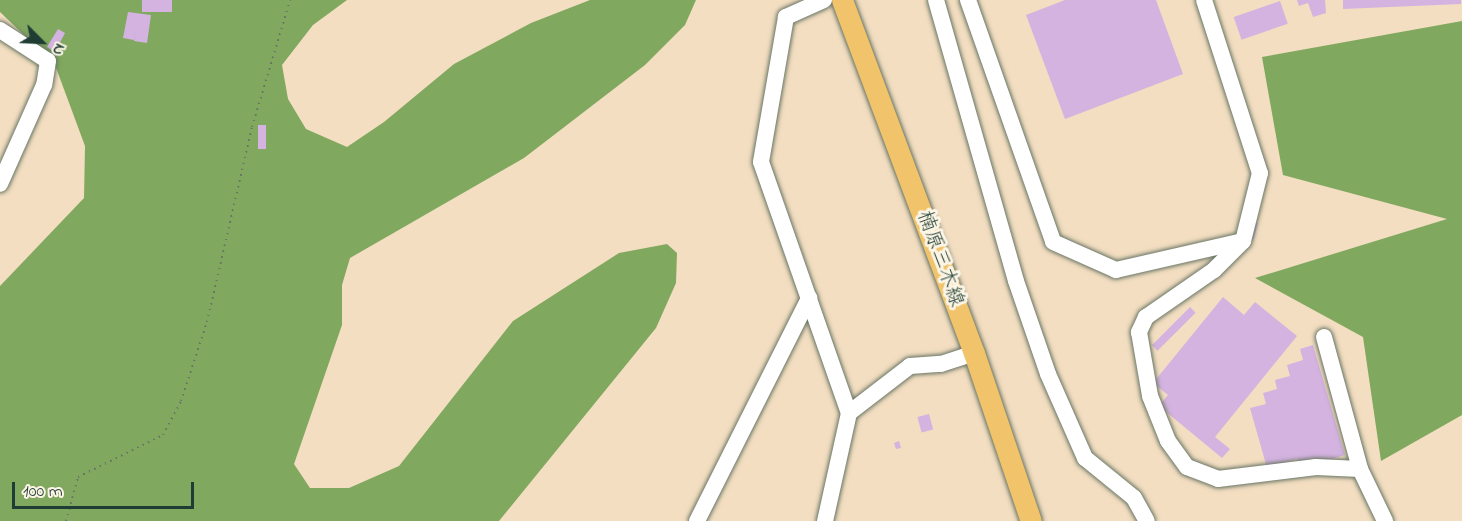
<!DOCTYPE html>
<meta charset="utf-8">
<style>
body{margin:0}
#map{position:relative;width:1462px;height:521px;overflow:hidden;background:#f3dec1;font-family:"Indie Flower","Klee One",sans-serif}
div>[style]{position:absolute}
.forest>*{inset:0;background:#80a85f}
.building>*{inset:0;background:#d4b3e0;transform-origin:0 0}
.path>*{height:2px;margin-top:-1px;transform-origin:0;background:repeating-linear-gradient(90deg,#697565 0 1.5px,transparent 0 6px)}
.roads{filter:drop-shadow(0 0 2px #697565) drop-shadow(0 0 2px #697565)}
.minor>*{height:16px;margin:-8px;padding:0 8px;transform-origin:8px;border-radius:8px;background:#fff}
.major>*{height:21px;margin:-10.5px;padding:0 10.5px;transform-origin:10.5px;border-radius:10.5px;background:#f1c36a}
span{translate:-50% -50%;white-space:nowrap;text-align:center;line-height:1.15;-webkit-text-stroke:6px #fcf5e5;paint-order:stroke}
.street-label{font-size:20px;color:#1f3d34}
.north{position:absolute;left:12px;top:12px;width:60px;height:60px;-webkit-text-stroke:4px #fcf5e5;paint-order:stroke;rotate:114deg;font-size:16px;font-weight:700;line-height:24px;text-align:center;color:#1f3d34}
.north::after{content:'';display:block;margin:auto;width:21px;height:27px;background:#1f3d34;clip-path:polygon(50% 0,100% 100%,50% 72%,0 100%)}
.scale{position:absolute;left:12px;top:482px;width:182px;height:27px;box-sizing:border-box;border:3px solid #1f3d34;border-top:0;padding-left:8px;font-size:18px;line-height:21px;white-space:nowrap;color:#1f3d34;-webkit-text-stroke:4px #fcf5e5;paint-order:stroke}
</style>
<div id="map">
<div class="forest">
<div style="clip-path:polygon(0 0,347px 0,313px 25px,282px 65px,288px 99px,306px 129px,347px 147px,384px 122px,454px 64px,531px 23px,590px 0,696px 0,685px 25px,645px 65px,524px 158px,350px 258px,342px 285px,342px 325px,294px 464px,310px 488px,349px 488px,399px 466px,513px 321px,619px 253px,667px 244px,677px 253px,676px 283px,656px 328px,499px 521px,0 521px,0 286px,84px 198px,85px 146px,55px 65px,0 12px)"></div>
<div style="clip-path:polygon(1462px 21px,1462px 415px,1381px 461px,1363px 337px,1255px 278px,1447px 219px,1283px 175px,1262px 57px)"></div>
</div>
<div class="building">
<div style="left:142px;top:0;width:30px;height:12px"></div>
<div style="clip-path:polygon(1065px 0,1156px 0,1183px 74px,1065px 119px,1026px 15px)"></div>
<div style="clip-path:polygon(1297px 0,1325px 0,1326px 13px,1313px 17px,1308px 3px,1299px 6px)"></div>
<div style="clip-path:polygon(1343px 0,1461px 0,1461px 4px,1343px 9px)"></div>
<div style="left:1280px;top:1px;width:24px;height:49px;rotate:71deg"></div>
<div style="clip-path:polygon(128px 12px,151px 15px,147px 43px,134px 41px,136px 29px,134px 40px,123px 38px)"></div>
<div style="clip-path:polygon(58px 29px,65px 33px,55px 52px,47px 47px)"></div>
<div style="left:258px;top:125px;width:8px;height:24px"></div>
<div style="left:1254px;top:222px;width:4px;height:17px;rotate:14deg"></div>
<div style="clip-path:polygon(1223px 297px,1244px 315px,1255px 302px,1297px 336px,1215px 437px,1230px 449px,1222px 458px,1159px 406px,1168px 395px,1153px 383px)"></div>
<div style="left:1190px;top:307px;width:8px;height:54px;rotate:45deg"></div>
<div style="clip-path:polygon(1313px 345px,1345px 455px,1316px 464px,1314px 458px,1298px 462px,1297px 459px,1267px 468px,1250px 408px,1266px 404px,1263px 393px,1277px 389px,1275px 380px,1290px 376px,1287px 365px,1303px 360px,1300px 349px)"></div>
<div style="left:929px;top:414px;width:16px;height:12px;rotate:75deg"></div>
<div style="clip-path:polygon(899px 441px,901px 448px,896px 449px,894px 443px)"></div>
</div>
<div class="path">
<div style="left:66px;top:521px;width:46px;rotate:-74.7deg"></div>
<div style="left:78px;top:477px;width:95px;rotate:-26.3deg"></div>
<div style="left:163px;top:435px;width:38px;rotate:-62deg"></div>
<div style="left:181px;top:401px;width:83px;rotate:-71.8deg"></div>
<div style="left:207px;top:322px;width:200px;rotate:-77deg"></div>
<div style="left:252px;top:127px;width:133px;rotate:-73.3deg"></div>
</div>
<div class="roads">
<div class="minor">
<div style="left:824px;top:0;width:42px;rotate:155.9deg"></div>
<div style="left:786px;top:17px;width:147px;rotate:99.8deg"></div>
<div style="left:761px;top:162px;width:266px;rotate:70.7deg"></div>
<div style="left:849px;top:413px;width:111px;rotate:102.5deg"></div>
<div style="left:936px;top:0;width:292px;rotate:74.1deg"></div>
<div style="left:1016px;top:281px;width:98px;rotate:71deg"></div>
<div style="left:1048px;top:374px;width:92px;rotate:66.2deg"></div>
<div style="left:1085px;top:458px;width:63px;rotate:39.2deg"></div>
<div style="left:1134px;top:498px;width:26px;rotate:61deg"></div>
<div style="left:968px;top:0;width:256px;rotate:70.6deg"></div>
<div style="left:1053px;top:242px;width:69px;rotate:24deg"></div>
<div style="left:1116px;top:270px;width:130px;rotate:-12.9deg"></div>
<div style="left:1204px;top:0;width:182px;rotate:72.1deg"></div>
<div style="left:1260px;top:173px;width:70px;rotate:104deg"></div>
<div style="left:1243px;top:241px;width:41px;rotate:135deg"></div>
<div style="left:1214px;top:270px;width:83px;rotate:145.3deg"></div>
<div style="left:1146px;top:317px;width:17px;rotate:115deg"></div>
<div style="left:1139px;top:332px;width:65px;rotate:80.2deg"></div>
<div style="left:1150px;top:396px;width:48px;rotate:68.2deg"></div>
<div style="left:1168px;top:441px;width:32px;rotate:54deg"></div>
<div style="left:1187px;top:467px;width:33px;rotate:21deg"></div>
<div style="left:1218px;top:479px;width:99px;rotate:-7deg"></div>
<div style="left:1316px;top:467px;width:44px;rotate:2.6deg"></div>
<div style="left:0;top:30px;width:57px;rotate:32.9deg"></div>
<div style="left:48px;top:61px;width:24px;rotate:99deg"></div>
<div style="left:44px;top:85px;width:108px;rotate:114deg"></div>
<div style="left:1324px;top:337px;width:137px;rotate:74.7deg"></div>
<div style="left:1360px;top:469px;width:58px;rotate:64.3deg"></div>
<div style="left:849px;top:413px;width:77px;rotate:-37.6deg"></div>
<div style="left:910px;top:366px;width:31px;rotate:-4deg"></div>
<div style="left:941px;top:364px;width:35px;rotate:-18deg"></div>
<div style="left:697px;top:521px;width:250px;rotate:-63.3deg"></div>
</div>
<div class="major">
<div style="left:842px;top:0;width:377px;rotate:69.5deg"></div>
<div style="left:974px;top:353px;width:177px;rotate:71.3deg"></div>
</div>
</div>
<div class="street-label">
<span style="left:940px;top:259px;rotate:70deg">楠原三木線</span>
</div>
<div class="north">N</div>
<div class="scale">100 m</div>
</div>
